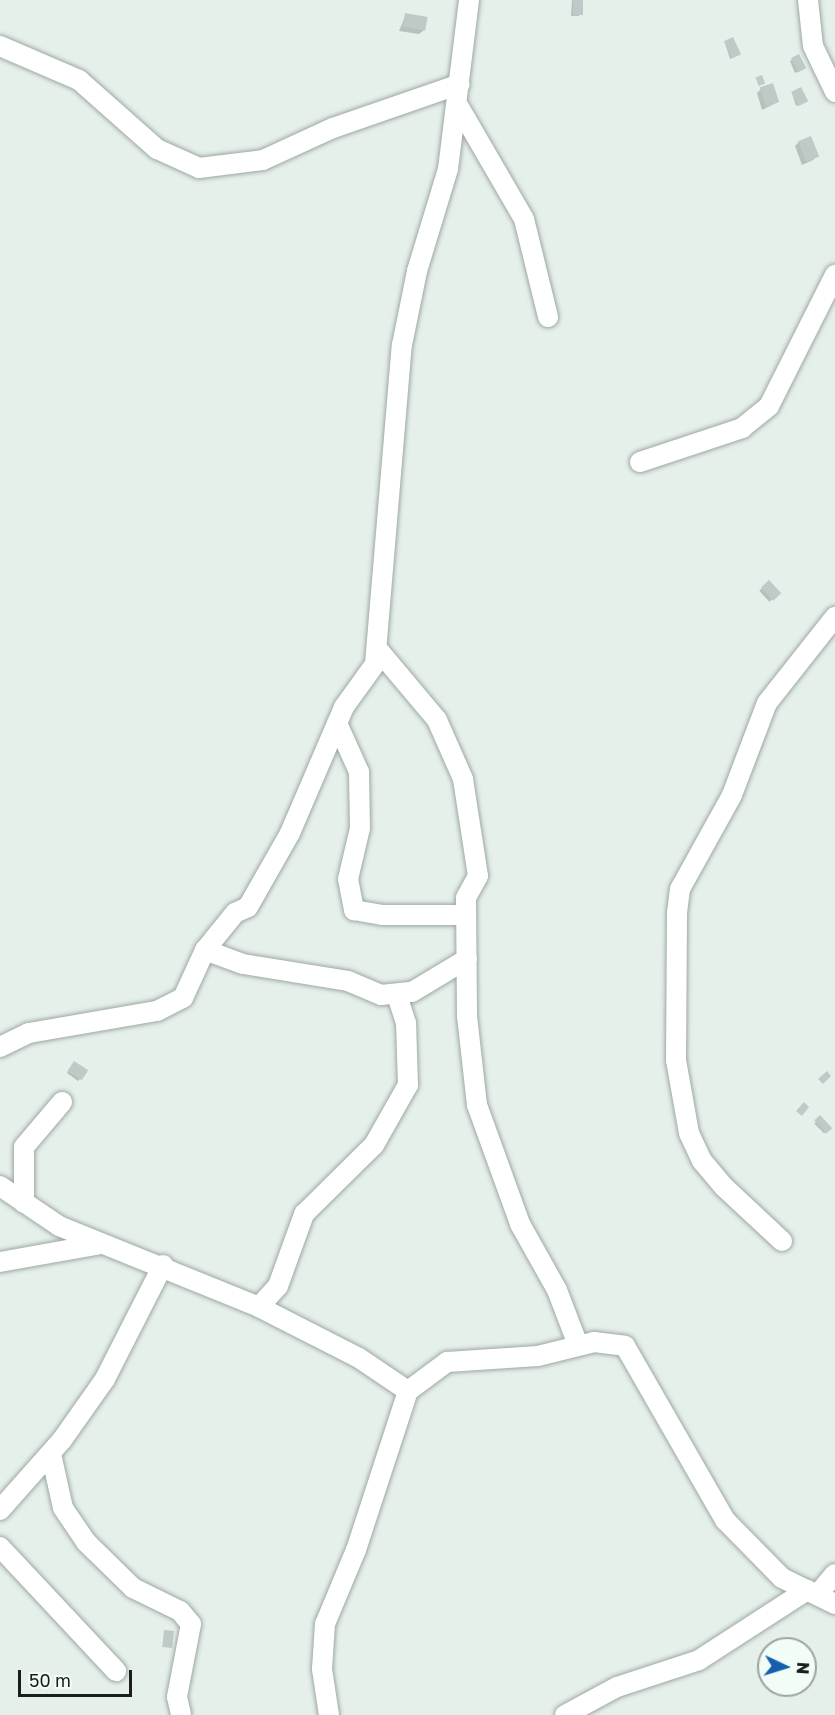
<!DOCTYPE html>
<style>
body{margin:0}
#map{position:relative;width:835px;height:1715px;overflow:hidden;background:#e5f0ea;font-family:"Golos Text",sans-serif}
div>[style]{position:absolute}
.shadow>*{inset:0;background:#0003;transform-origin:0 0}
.building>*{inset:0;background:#becac7;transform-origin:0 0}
.roads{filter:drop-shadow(0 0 2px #9ea8a3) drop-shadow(0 0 2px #9ea8a3)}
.minor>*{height:20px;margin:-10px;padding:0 10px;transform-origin:10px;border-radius:10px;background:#fff}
span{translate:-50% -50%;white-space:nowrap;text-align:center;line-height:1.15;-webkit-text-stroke:4.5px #f3fdf8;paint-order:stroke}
.north{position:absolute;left:757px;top:1637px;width:60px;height:60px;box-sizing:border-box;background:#f3fdf8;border:2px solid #9da4a0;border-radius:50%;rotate:94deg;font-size:16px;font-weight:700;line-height:24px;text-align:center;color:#1b1e1c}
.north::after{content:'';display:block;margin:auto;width:21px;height:27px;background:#145ead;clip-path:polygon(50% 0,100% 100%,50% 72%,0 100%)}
.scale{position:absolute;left:18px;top:1670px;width:114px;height:27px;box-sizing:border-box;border:3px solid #1b1e1c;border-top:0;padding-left:8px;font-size:18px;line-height:21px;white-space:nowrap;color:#1b1e1c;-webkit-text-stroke:4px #f3fdf8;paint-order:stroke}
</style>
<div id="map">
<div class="shadow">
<div style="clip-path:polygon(572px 0,581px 0,579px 16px,571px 16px)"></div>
<div style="clip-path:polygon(406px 14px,424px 30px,419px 34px,399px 31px)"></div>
<div style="clip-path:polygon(725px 43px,737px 55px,730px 59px)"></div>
<div style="clip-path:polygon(798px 56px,802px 70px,795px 73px,790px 61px)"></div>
<div style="clip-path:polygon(761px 89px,778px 102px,762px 110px,757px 93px)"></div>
<div style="clip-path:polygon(792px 93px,805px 102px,796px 106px)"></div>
<div style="clip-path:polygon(799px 142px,817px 156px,813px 160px,802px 165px,795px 146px)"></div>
<div style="left:769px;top:582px;width:15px;height:13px;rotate:48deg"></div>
<div style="clip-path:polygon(73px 1065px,80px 1079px,78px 1081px,67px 1073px)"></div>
<div style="left:820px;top:1118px;width:14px;height:8px;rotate:45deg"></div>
</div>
<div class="building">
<div style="left:573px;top:0;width:10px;height:15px"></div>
<div style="left:405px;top:13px;width:23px;height:14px;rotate:10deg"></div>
<div style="left:733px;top:37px;width:19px;height:10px;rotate:65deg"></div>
<div style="left:799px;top:54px;width:16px;height:9px;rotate:63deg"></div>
<div style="left:762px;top:75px;width:9px;height:7px;rotate:69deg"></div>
<div style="left:773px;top:83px;width:20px;height:14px;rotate:72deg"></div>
<div style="left:801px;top:87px;width:16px;height:11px;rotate:63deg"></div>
<div style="left:811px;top:136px;width:22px;height:14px;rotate:68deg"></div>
<div style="left:769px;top:580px;width:18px;height:11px;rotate:47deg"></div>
<div style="left:74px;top:1061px;width:17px;height:12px;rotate:33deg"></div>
<div style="clip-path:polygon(827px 1071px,831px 1076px,823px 1084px,818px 1079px)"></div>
<div style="clip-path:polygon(804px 1102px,809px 1107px,802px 1116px,796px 1111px)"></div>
<div style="left:820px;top:1115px;width:18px;height:8px;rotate:47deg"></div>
<div style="left:164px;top:1630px;width:10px;height:17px;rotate:6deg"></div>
</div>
<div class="roads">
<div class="minor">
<div style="left:808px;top:0;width:46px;rotate:83.8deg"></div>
<div style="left:813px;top:46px;width:51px;rotate:64.4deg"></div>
<div style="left:0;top:46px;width:86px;rotate:23.3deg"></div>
<div style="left:79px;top:80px;width:104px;rotate:41.5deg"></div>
<div style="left:157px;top:149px;width:46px;rotate:24.3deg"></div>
<div style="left:199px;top:168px;width:64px;rotate:-7.1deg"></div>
<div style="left:263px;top:160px;width:77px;rotate:-24.6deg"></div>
<div style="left:333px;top:128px;width:134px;rotate:-19.1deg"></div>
<div style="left:459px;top:107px;width:129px;rotate:59.9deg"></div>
<div style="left:524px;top:219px;width:101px;rotate:76.2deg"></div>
<div style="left:640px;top:462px;width:108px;rotate:-18.4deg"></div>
<div style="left:742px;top:428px;width:35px;rotate:-39deg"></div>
<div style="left:769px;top:406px;width:147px;rotate:-63.3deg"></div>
<div style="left:380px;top:652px;width:89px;rotate:50deg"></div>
<div style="left:437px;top:720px;width:64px;rotate:66.2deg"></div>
<div style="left:463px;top:779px;width:98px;rotate:81.2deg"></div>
<div style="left:478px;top:876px;width:25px;rotate:119deg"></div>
<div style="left:466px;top:898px;width:118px;rotate:89.5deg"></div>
<div style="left:467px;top:1016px;width:90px;rotate:83.6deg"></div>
<div style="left:477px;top:1105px;width:127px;rotate:70.1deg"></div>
<div style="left:520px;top:1224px;width:76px;rotate:60.7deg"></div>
<div style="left:557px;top:1290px;width:59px;rotate:69.1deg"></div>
<div style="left:337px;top:723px;width:54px;rotate:65.8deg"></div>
<div style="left:359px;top:772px;width:56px;rotate:89deg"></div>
<div style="left:360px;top:828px;width:52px;rotate:103.2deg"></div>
<div style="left:348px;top:879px;width:32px;rotate:79deg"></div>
<div style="left:354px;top:910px;width:28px;rotate:10deg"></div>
<div style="left:382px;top:915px;width:84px"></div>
<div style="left:205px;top:950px;width:40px;rotate:20.2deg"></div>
<div style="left:243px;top:964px;width:106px;rotate:9.2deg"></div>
<div style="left:348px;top:981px;width:36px;rotate:23deg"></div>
<div style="left:381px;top:995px;width:31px;rotate:-6deg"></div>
<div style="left:412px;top:992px;width:64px;rotate:-31deg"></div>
<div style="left:0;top:1047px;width:32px;rotate:-26deg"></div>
<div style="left:29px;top:1033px;width:130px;rotate:-9.8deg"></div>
<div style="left:157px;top:1011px;width:29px;rotate:-27deg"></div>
<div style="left:183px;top:998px;width:53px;rotate:-65.4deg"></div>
<div style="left:205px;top:950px;width:48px;rotate:-51deg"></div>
<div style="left:235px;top:913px;width:14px;rotate:-25deg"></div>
<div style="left:248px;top:907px;width:85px;rotate:-60.4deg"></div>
<div style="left:290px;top:833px;width:137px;rotate:-66.8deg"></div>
<div style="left:344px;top:707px;width:53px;rotate:-54.2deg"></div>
<div style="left:375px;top:664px;width:320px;rotate:-85.2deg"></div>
<div style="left:402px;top:345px;width:76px;rotate:-78.5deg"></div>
<div style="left:417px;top:271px;width:107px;rotate:-73.1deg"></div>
<div style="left:448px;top:169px;width:170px;rotate:-82.9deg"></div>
<div style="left:0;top:1186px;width:71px;rotate:34.1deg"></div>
<div style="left:59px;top:1226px;width:216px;rotate:22deg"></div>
<div style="left:259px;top:1307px;width:112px;rotate:27deg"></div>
<div style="left:359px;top:1358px;width:59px;rotate:34deg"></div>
<div style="left:24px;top:1203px;width:56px;rotate:-90deg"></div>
<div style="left:24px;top:1147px;width:59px;rotate:-49.8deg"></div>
<div style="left:782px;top:1241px;width:79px;rotate:-137deg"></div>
<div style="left:724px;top:1187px;width:34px;rotate:-130deg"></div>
<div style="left:702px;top:1161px;width:31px;rotate:-115deg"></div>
<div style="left:689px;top:1133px;width:74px;rotate:-100.1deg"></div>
<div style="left:676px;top:1060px;width:147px;rotate:-89.6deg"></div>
<div style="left:677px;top:913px;width:24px;rotate:-83deg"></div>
<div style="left:680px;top:889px;width:107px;rotate:-61deg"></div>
<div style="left:732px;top:795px;width:98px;rotate:-69.2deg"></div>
<div style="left:767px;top:703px;width:110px;rotate:-51.7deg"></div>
<div style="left:0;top:1262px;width:103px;rotate:-10.1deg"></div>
<div style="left:259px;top:1307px;width:28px;rotate:-48deg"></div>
<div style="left:278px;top:1286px;width:77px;rotate:-70.1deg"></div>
<div style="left:304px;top:1214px;width:98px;rotate:-44.6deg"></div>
<div style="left:374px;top:1145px;width:69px;rotate:-60.5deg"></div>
<div style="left:408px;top:1085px;width:62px;rotate:-91.8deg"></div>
<div style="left:406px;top:1023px;width:29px;rotate:-108deg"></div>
<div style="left:51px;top:1454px;width:55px;rotate:77.5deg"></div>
<div style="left:63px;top:1508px;width:41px;rotate:55.9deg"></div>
<div style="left:86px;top:1542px;width:66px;rotate:44.4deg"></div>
<div style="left:133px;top:1588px;width:52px;rotate:26.1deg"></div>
<div style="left:180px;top:1611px;width:17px;rotate:50deg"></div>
<div style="left:191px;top:1624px;width:74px;rotate:100.9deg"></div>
<div style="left:177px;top:1697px;width:18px;rotate:77deg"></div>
<div style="left:0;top:1510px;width:94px;rotate:-48.5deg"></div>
<div style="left:62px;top:1440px;width:75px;rotate:-54.8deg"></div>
<div style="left:105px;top:1379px;width:128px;rotate:-63deg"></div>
<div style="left:0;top:1547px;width:170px;rotate:46.9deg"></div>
<div style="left:818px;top:1594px;width:26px;rotate:-50deg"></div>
<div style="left:329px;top:1715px;width:47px;rotate:-98.7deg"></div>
<div style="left:322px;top:1669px;width:45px;rotate:-86.2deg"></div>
<div style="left:325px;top:1624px;width:80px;rotate:-67.3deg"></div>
<div style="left:356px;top:1550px;width:167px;rotate:-71.9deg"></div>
<div style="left:408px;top:1391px;width:49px;rotate:-36.6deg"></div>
<div style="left:447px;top:1362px;width:91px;rotate:-3.8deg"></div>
<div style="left:538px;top:1356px;width:58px;rotate:-14deg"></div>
<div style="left:594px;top:1342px;width:31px;rotate:7deg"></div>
<div style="left:625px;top:1346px;width:201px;rotate:60.1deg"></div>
<div style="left:725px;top:1520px;width:81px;rotate:45.5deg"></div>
<div style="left:782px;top:1578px;width:59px;rotate:26.1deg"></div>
<div style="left:565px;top:1715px;width:59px;rotate:-28.3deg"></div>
<div style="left:617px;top:1687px;width:86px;rotate:-18.2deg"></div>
<div style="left:699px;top:1660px;width:129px;rotate:-32.9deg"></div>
</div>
</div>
<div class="north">N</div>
<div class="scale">50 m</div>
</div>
